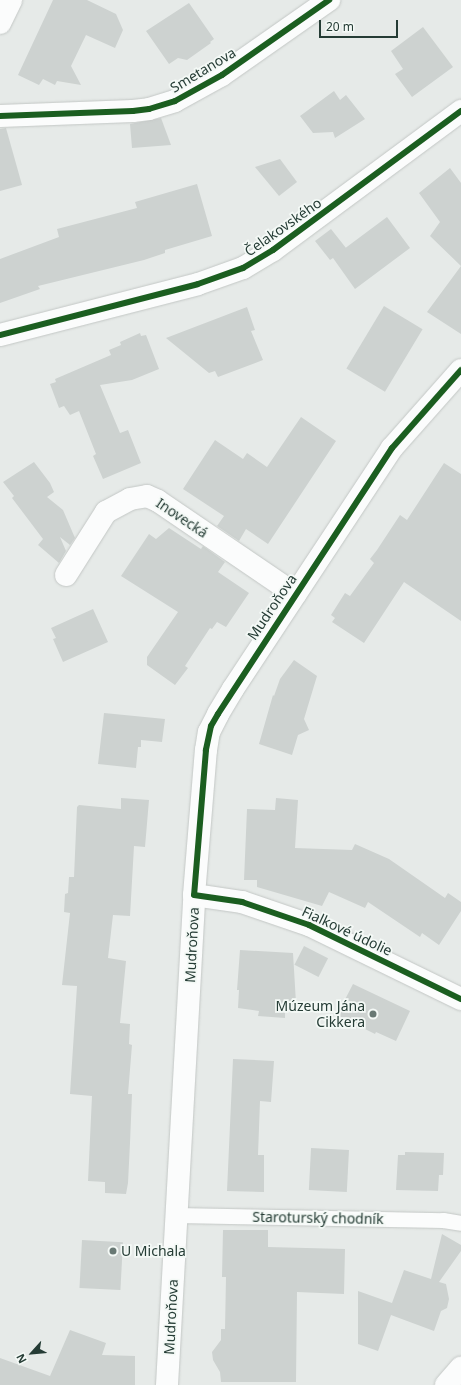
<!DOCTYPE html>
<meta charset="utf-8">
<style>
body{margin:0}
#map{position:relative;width:461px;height:1385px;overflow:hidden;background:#e6eae8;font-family:"Noto Sans",sans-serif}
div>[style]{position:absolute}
.building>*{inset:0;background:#cdd2d0;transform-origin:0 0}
.roads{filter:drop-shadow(0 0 1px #c3c7c5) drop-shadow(0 0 1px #c3c7c5)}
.service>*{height:15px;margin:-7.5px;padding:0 7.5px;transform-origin:7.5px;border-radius:7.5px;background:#fbfcfc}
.minor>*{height:22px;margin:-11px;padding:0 11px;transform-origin:11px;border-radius:11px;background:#fbfcfc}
.tertiary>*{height:22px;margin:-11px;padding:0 11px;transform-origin:11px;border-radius:11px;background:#fbfcfc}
.cycleway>*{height:6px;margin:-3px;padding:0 3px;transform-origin:3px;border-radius:3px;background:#1b5e20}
.dots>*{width:11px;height:11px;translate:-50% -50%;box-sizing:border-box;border:2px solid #f4f9f6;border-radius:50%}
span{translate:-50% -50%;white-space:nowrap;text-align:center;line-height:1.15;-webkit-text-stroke:3.5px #f4f9f6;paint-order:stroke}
.street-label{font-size:14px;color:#253c35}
.poi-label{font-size:14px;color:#253c35}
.right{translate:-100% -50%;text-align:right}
.left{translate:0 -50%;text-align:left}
.north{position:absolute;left:12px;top:1333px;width:40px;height:40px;-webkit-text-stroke:3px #f4f9f6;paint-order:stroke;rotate:243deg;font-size:11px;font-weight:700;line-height:16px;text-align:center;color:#253c35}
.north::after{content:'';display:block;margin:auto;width:14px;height:18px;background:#253c35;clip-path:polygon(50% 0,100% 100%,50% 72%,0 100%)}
.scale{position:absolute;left:319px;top:20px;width:79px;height:18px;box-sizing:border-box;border:2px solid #253c35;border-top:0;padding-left:5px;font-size:12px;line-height:14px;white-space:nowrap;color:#253c35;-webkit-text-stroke:3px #f4f9f6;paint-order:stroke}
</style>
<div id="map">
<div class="building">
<div style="clip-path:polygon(53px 0,87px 0,116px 14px,123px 30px,115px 48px,86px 35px,71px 66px,81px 85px,57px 81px,55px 85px,43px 79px,39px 85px,18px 75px)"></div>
<div style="clip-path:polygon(189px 3px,214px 39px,210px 42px,211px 43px,187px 60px,178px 58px,169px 64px,146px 31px)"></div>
<div style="clip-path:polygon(423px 27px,453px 67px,412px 97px,395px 74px,403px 69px,391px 51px)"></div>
<div style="clip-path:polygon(334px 91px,340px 100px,346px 95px,365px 119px,335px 138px,333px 132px,313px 133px,300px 116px)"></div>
<div style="clip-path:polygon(161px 118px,171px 145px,132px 148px,130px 124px)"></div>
<div style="clip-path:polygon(6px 128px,22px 185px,0 191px,0 129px)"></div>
<div style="clip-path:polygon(280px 159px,297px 182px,279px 196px,255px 167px)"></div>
<div style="clip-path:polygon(450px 168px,461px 183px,461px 334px,427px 312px,461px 266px,430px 236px,440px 222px,419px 193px)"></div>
<div style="clip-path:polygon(197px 184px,212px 236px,165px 250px,165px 253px,144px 260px,38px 286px,40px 289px,0 303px,0 259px,59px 237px,57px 229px,137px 208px,135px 202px)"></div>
<div style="clip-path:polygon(387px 217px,410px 248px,355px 289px,333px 258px,330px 260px,315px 241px,331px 229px,346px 248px,340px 252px)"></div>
<div style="left:384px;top:306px;width:45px;height:73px;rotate:31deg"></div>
<div style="clip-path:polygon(247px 307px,255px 330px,251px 331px,263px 360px,218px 377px,215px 371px,209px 373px,166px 338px)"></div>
<div style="clip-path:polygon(140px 333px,141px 336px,146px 335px,159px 369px,132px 380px,100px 385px,120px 433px,128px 430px,141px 463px,103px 479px,93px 456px,96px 454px,79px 411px,70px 415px,64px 406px,59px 408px,50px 384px,56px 382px,55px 379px,111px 355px,109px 350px,121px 345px,120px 342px)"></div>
<div style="clip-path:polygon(301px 417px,336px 441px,268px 544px,246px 529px,239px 541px,217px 526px,224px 516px,183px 489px,215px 440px,243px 459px,247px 453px,267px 467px)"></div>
<div style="clip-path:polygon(34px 462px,50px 483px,54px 492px,47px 497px,63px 510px,75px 538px,70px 545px,60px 537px,66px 551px,59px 563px,38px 545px,43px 539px,12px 498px,14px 496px,3px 482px)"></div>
<div style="clip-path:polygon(444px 463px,461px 474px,461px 621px,404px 582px,364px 643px,332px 622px,335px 618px,331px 615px,345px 593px,350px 596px,374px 563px,370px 559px,377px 550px,400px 515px,407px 520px)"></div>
<div style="clip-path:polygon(169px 528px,201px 549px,203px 546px,225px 562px,218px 572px,249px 593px,226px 627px,217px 622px,212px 629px,210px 628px,185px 666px,188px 668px,175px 685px,147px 665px,147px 657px,178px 612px,121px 576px,149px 534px,156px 539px)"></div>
<div style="clip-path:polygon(93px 609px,108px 642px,63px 662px,53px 639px,56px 638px,51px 628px)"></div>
<div style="clip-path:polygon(294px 660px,317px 676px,304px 719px,309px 730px,298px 735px,292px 755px,259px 744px,273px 695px,274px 696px,280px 679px)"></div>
<div style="clip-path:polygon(104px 713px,165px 719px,162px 742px,141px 740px,141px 747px,138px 747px,136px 768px,98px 764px)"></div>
<div style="clip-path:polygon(121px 798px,149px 800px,145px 847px,134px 846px,130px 916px,113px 915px,108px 958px,126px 961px,120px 1023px,130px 1024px,129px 1044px,132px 1045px,128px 1094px,132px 1094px,130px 1143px,128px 1183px,126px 1194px,105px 1193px,105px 1182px,88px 1181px,92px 1096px,70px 1094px,77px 986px,62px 985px,70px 913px,64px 912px,65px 894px,68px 893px,69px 877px,74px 877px,77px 807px,79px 805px,121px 809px)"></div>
<div style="clip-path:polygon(276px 798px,298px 800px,295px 848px,352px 850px,355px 844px,389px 859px,445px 898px,448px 893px,461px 902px,461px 911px,439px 945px,422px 933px,420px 937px,368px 902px,365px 908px,329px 892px,322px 906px,257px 887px,257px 880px,244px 880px,247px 809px,275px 810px)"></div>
<div style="left:304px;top:946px;width:27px;height:21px;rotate:27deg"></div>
<div style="clip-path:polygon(240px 950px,293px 953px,296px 1003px,285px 1011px,285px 1018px,258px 1016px,259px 1011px,238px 1008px,239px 990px,237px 990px)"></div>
<div style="clip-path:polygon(353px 984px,410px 1011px,396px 1041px,376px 1032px,375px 1034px,337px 1015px)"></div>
<div style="clip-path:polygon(233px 1059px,274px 1061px,271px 1102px,260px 1101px,258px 1155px,264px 1155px,264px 1192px,227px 1191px)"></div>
<div style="left:349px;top:1150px;width:42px;height:38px;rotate:93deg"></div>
<div style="clip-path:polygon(405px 1152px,444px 1153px,443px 1175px,439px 1175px,438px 1191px,396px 1190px,398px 1155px,405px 1155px)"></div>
<div style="clip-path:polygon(223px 1230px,268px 1230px,268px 1247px,345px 1249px,344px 1294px,297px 1292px,296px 1382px,221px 1382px,220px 1372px,213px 1360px,212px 1352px,221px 1340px,221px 1329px,225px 1329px,226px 1277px,222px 1277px)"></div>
<div style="clip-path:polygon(442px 1234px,461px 1245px,461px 1251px,439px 1282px,446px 1284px,449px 1299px,447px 1308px,441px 1311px,434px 1331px,391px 1315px,378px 1351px,358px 1344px,358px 1291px,392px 1303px,404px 1270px,431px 1279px)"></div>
<div style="left:82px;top:1240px;width:41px;height:48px;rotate:3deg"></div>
<div style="clip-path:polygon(70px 1330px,106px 1343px,102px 1355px,135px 1356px,135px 1385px,0 1385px,0 1358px,50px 1376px)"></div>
</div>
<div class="roads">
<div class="service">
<div style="left:176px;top:1215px;width:267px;rotate:1.1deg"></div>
<div style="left:443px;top:1220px;width:18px;rotate:9deg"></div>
</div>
<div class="minor">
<div style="left:0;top:23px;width:25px;rotate:-64deg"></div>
<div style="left:0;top:116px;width:133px;rotate:-2.2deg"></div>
<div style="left:133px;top:111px;width:16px;rotate:-7deg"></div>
<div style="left:149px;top:109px;width:27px;rotate:-17deg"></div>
<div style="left:175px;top:101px;width:54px;rotate:-29deg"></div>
<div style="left:222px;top:75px;width:131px;rotate:-35deg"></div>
<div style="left:0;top:335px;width:204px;rotate:-14.4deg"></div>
<div style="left:198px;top:284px;width:48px;rotate:-19.6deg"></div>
<div style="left:243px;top:268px;width:35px;rotate:-31deg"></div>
<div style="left:273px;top:250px;width:234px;rotate:-36.5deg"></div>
<div style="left:66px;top:575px;width:75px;rotate:-57.6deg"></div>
<div style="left:106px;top:512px;width:27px;rotate:-28deg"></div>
<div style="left:130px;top:499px;width:17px;rotate:-10deg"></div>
<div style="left:147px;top:496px;width:12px;rotate:24deg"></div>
<div style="left:158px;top:501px;width:166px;rotate:34.2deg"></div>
<div style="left:194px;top:895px;width:49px;rotate:8.3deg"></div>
<div style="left:242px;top:902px;width:71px;rotate:18.9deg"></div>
<div style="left:309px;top:925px;width:169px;rotate:26deg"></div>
<div style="left:446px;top:1385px;width:23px;rotate:-49deg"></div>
</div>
<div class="tertiary">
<div style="left:167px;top:1385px;width:491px;rotate:-86.8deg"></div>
<div style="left:194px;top:895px;width:145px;rotate:-85.3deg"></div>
<div style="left:206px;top:750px;width:18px;rotate:-81deg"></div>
<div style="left:209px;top:732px;width:20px;rotate:-63deg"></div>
<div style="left:218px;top:714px;width:29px;rotate:-59deg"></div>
<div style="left:233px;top:689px;width:289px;rotate:-56.6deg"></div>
<div style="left:392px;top:448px;width:104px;rotate:-48.5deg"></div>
</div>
</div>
<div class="cycleway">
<div style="left:0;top:116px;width:133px;rotate:-2.2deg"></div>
<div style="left:133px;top:111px;width:16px;rotate:-7deg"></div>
<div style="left:149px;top:109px;width:27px;rotate:-17deg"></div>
<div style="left:175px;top:101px;width:54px;rotate:-29deg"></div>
<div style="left:222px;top:75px;width:131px;rotate:-35deg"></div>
<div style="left:0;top:335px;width:204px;rotate:-14.4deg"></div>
<div style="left:198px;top:284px;width:48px;rotate:-19.6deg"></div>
<div style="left:243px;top:268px;width:35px;rotate:-31deg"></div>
<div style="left:273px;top:250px;width:234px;rotate:-36.5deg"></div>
<div style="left:461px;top:370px;width:104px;rotate:131.5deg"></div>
<div style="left:392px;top:448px;width:318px;rotate:123.2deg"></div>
<div style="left:218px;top:714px;width:14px;rotate:120deg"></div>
<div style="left:211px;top:726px;width:25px;rotate:102deg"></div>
<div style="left:206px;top:750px;width:145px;rotate:94.7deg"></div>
<div style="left:194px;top:895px;width:49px;rotate:8.3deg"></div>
<div style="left:242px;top:902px;width:71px;rotate:18.9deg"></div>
<div style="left:309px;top:925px;width:169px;rotate:26deg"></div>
</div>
<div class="dots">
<div style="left:373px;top:1014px;background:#697974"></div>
<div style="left:113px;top:1251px;background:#697974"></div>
</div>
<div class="street-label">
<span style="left:203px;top:70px;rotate:-31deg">Smetanova</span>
<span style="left:283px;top:227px;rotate:-35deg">Čelakovského</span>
<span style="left:182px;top:518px;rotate:34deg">Inovecká</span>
<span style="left:272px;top:607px;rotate:-56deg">Mudroňova</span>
<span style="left:347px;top:931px;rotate:25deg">Fialkové údolie</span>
<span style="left:192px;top:945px;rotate:-87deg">Mudroňova</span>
<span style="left:318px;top:1218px;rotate:1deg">Staroturský chodník</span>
<span style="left:171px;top:1317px;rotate:-87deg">Mudroňova</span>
</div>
<div class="poi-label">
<span class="right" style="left:365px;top:1014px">Múzeum Jána<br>Cikkera</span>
<span class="left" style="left:121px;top:1251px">U Michala</span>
</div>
<div class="north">N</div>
<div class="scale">20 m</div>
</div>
